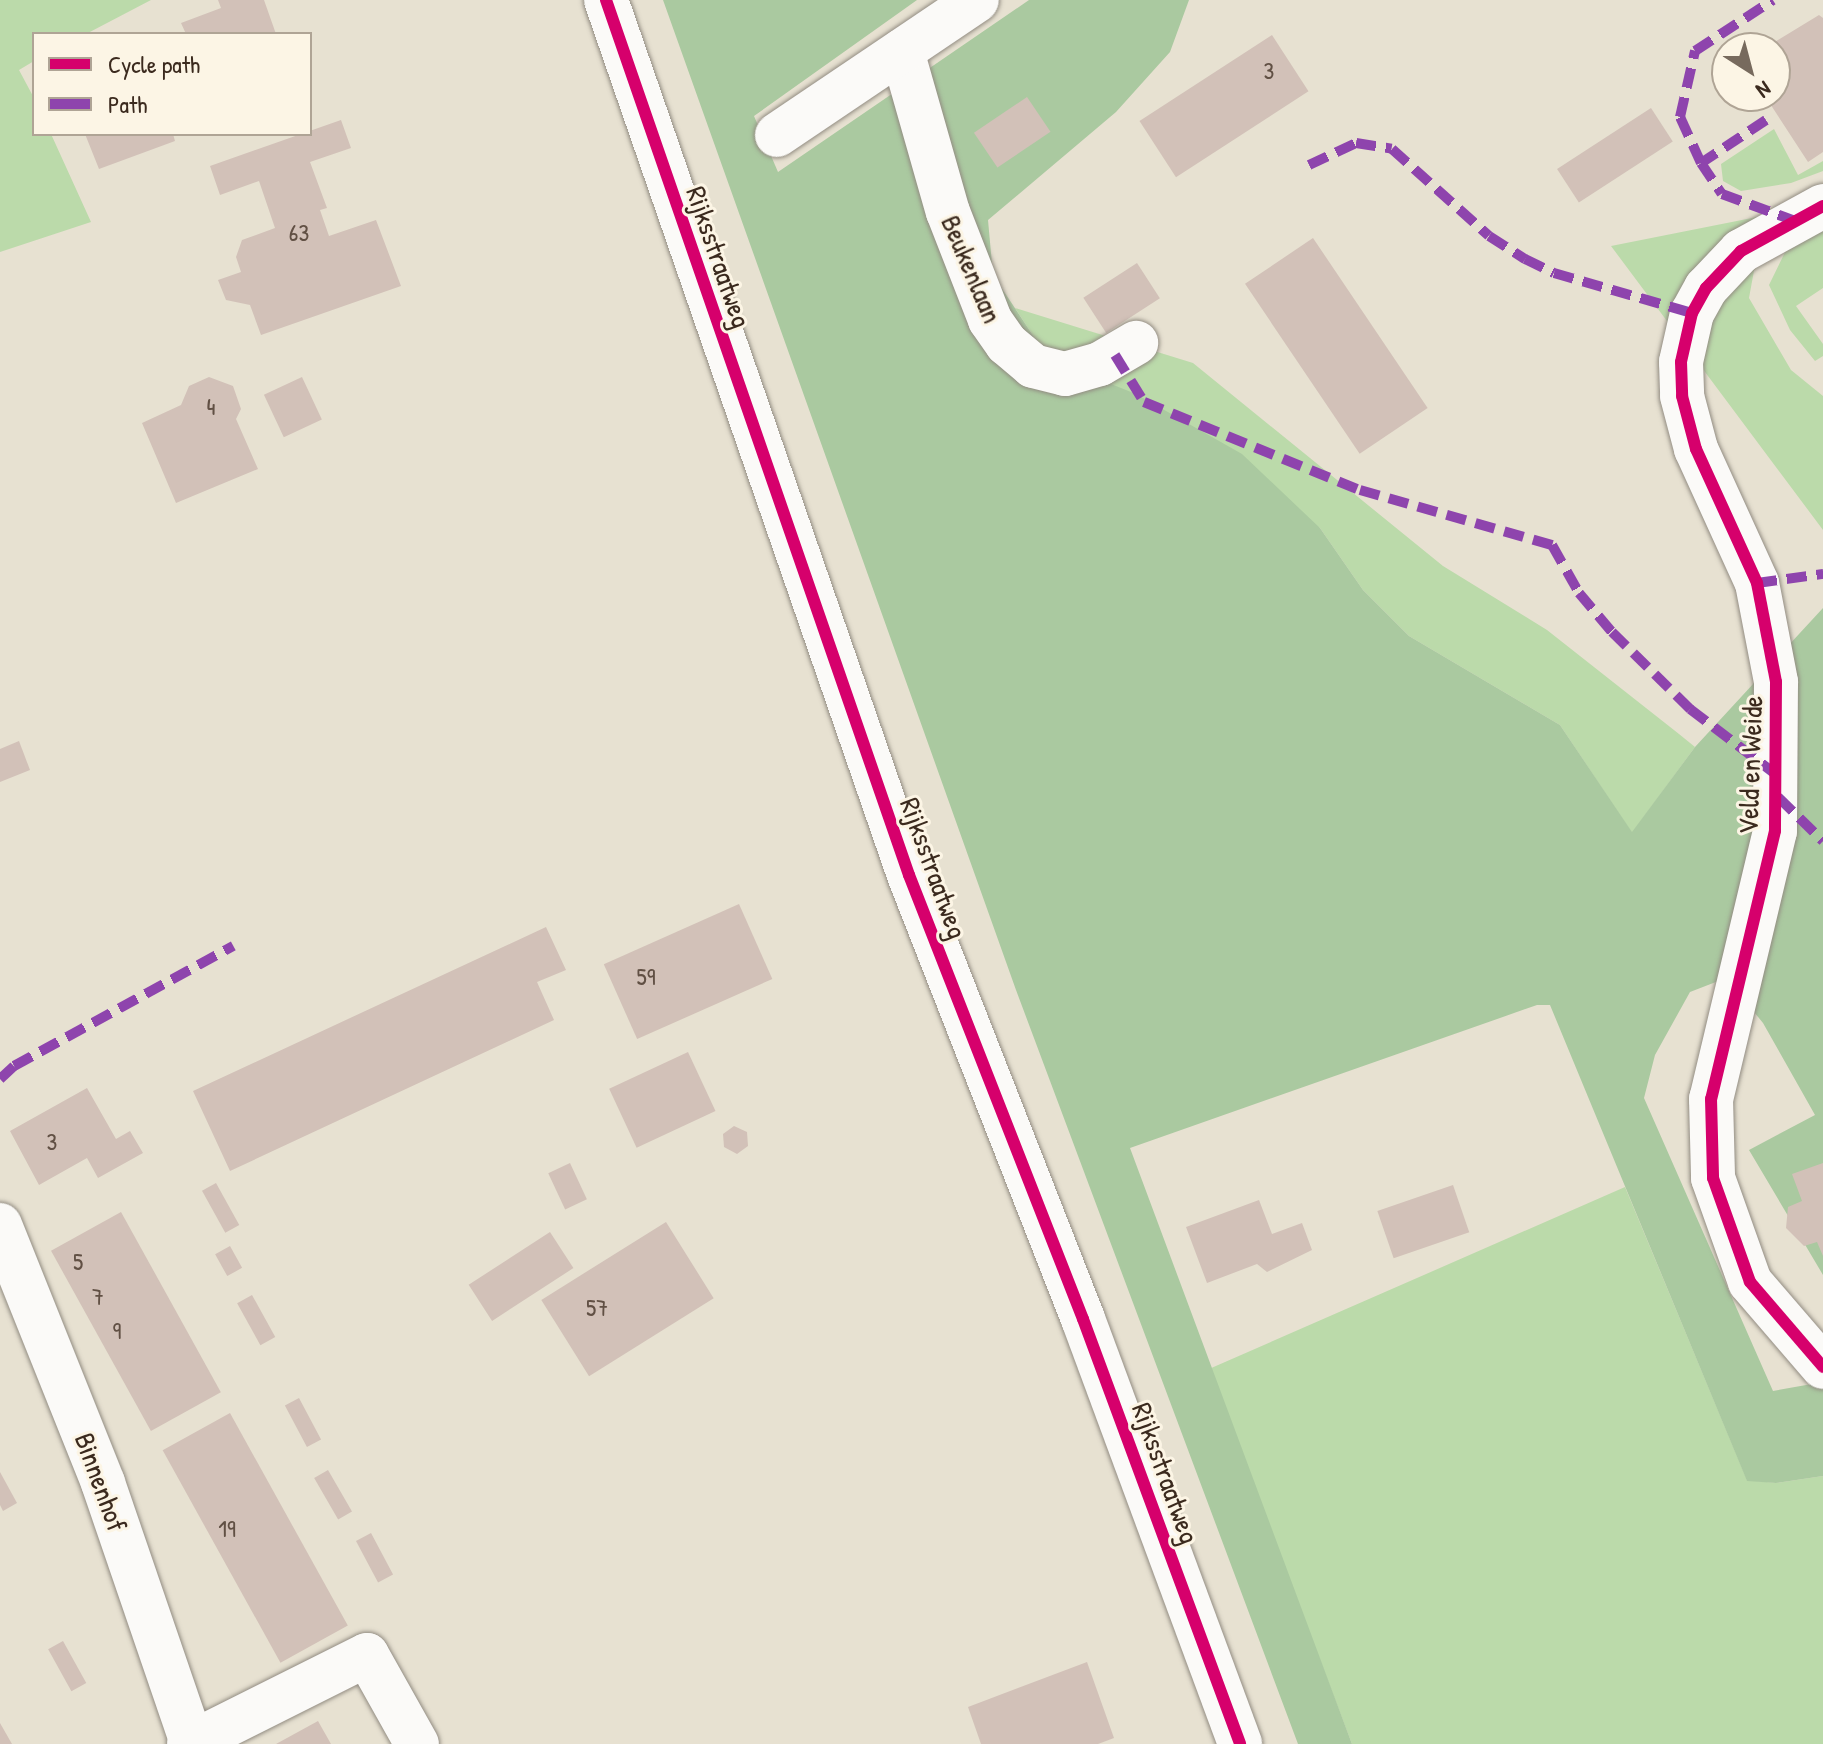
<!DOCTYPE html>
<style>
body{margin:0}
#map{position:relative;width:1823px;height:1744px;overflow:hidden;background:#e7e1d1;font-family:"Patrick Hand",sans-serif}
div>[style]{position:absolute}
.green>*{inset:0;background:#bbdaaa}
.forest>*{inset:0;background:#aac9a0}
.building>*{inset:0;background:#d2c1b8;transform-origin:0 0}
.roads{filter:drop-shadow(0 0 2px #928c82) drop-shadow(0 0 2px #928c82)}
.minor>*{height:44px;margin:-22px;padding:0 22px;transform-origin:22px;border-radius:22px;background:#fbfaf8}
.major>*{height:44px;margin:-22px;padding:0 22px;transform-origin:22px;border-radius:22px;background:#fbfaf8}
.quiet>*{height:10px;margin-top:-5px;transform-origin:0;background:repeating-linear-gradient(90deg,#8e44ad 0 20px,transparent 0 30px)}
.cycleway>*{height:12px;margin:-6px;padding:0 6px;transform-origin:6px;border-radius:6px;background:#d6006c}
span{translate:-50% -50%;white-space:nowrap;text-align:center;line-height:1.15;-webkit-text-stroke:6px #fcf5e5;paint-order:stroke}
.number-label{font-size:24px;color:#615044}
.number-label span{-webkit-text-stroke-width:0}
.street-label{font-size:28px;color:#3b2a1e}
.legend{position:absolute;left:32px;top:32px;width:280px;height:104px;box-sizing:border-box;background:#fcf5e5;border:2px solid #afa495;margin:0;padding:10px 14px;list-style:none;font-size:24px;color:#3b2a1e}
.legend li{display:flex;align-items:center;gap:16px;height:40px}
.legend b{width:40px;border:2px solid #afa495}
.north{position:absolute;left:1711px;top:32px;width:80px;height:80px;box-sizing:border-box;background:#fcf5e5;border:2px solid #afa495;border-radius:50%;rotate:144deg;font-size:22px;font-weight:700;line-height:32px;text-align:center;color:#3b2a1e}
.north::after{content:'';display:block;margin:auto;width:28px;height:36px;background:#776a5d;clip-path:polygon(50% 0,100% 100%,50% 72%,0 100%)}
</style>
<div id="map">
<div class="green">
<div style="clip-path:polygon(0 0,151px 0,86px 34px,34px 34px,34px 61px,19px 70px,34px 98px,34px 134px,51px 134px,91px 222px,0 252px)"></div>
<div style="clip-path:polygon(1774px 129px,1798px 175px,1823px 161px,1823px 171px,1791px 183px,1741px 191px,1723px 181px,1721px 164px)"></div>
<div style="clip-path:polygon(1757px 217px,1762px 227px,1749px 298px,1791px 370px,1823px 396px,1823px 530px,1611px 246px)"></div>
<div style="clip-path:polygon(1823px 223px,1823px 288px,1796px 306px,1823px 344px,1823px 356px,1815px 361px,1790px 330px,1769px 285px,1791px 240px)"></div>
<div style="clip-path:polygon(1015px 308px,1193px 363px,1443px 566px,1547px 630px,1679px 734px,1695px 747px,1632px 833px,1560px 725px,1409px 636px,1363px 590px,1320px 528px,1061px 364px,1038px 343px)"></div>
<div style="clip-path:polygon(1625px 1187px,1747px 1480px,1776px 1483px,1823px 1476px,1823px 1744px,1352px 1744px,1209px 1369px)"></div>
</div>
<div class="forest">
<div style="clip-path:polygon(663px 0,917px 0,754px 116px,778px 172px,1029px 0,1189px 0,1170px 52px,1116px 112px,988px 220px,993px 275px,1038px 343px,1061px 364px,1136px 394px,1242px 454px,1320px 528px,1363px 590px,1409px 636px,1560px 725px,1632px 832px,1695px 747px,1823px 608px,1823px 1275px,1749px 1150px,1815px 1115px,1763px 1023px,1732px 985px,1721px 980px,1690px 992px,1655px 1055px,1644px 1098px,1773px 1391px,1823px 1382px,1823px 1476px,1776px 1483px,1747px 1481px,1550px 1005px,1537px 1005px,1130px 1148px,1352px 1744px,1298px 1744px,1016px 990px)"></div>
</div>
<div class="building">
<div style="clip-path:polygon(218px 0,264px 0,276px 34px,186px 34px,181px 23px,221px 8px)"></div>
<div style="clip-path:polygon(1819px 15px,1823px 18px,1823px 152px,1808px 162px,1765px 96px,1775px 96px,1775px 48px,1765px 48px)"></div>
<div style="left:1272px;top:35px;width:67px;height:158px;rotate:57deg"></div>
<div style="left:1027px;top:97px;width:42px;height:64px;rotate:56deg"></div>
<div style="left:1651px;top:108px;width:40px;height:112px;rotate:57deg"></div>
<div style="clip-path:polygon(341px 120px,351px 148px,310px 162px,327px 208px,320px 210px,329px 236px,376px 220px,401px 286px,261px 335px,250px 305px,226px 300px,218px 280px,241px 272px,236px 257px,242px 240px,275px 228px,259px 181px,220px 195px,210px 166px)"></div>
<div style="clip-path:polygon(85px 134px,173px 134px,175px 141px,99px 169px)"></div>
<div style="left:1313px;top:238px;width:205px;height:82px;rotate:56deg"></div>
<div style="left:1137px;top:263px;width:42px;height:64px;rotate:57deg"></div>
<div style="clip-path:polygon(209px 377px,233px 386px,241px 409px,236px 419px,258px 469px,176px 503px,142px 423px,181px 405px,189px 386px)"></div>
<div style="left:302px;top:377px;width:47px;height:42px;rotate:65deg"></div>
<div style="clip-path:polygon(19px 741px,30px 770px,0 782px,0 749px)"></div>
<div style="left:739px;top:904px;width:82px;height:148px;rotate:66deg"></div>
<div style="clip-path:polygon(546px 927px,566px 970px,537px 982px,554px 1020px,230px 1171px,193px 1091px)"></div>
<div style="left:688px;top:1052px;width:65px;height:87px;rotate:65deg"></div>
<div style="clip-path:polygon(87px 1088px,116px 1139px,130px 1131px,143px 1153px,98px 1178px,87px 1158px,39px 1185px,10px 1131px)"></div>
<div style="clip-path:polygon(734px 1126px,747px 1132px,748px 1146px,737px 1154px,724px 1147px,723px 1134px)"></div>
<div style="left:570px;top:1163px;width:40px;height:24px;rotate:65deg"></div>
<div style="clip-path:polygon(1823px 1163px,1823px 1256px,1817px 1242px,1804px 1246px,1786px 1228px,1788px 1207px,1802px 1201px,1792px 1174px)"></div>
<div style="left:216px;top:1183px;width:48px;height:16px;rotate:61deg"></div>
<div style="left:1453px;top:1185px;width:50px;height:80px;rotate:71deg"></div>
<div style="clip-path:polygon(1259px 1200px,1272px 1234px,1302px 1223px,1312px 1250px,1267px 1272px,1257px 1264px,1207px 1283px,1186px 1227px)"></div>
<div style="left:121px;top:1212px;width:206px;height:80px;rotate:61deg"></div>
<div style="left:666px;top:1222px;width:90px;height:147px;rotate:58deg"></div>
<div style="left:550px;top:1232px;width:43px;height:97px;rotate:57deg"></div>
<div style="left:230px;top:1246px;width:25px;height:17px;rotate:61deg"></div>
<div style="left:252px;top:1295px;width:48px;height:17px;rotate:61deg"></div>
<div style="left:299px;top:1398px;width:47px;height:16px;rotate:62deg"></div>
<div style="left:230px;top:1413px;width:243px;height:77px;rotate:61deg"></div>
<div style="left:328px;top:1470px;width:48px;height:16px;rotate:60deg"></div>
<div style="clip-path:polygon(0 1472px,17px 1503px,3px 1511px,0 1505px)"></div>
<div style="left:371px;top:1533px;width:47px;height:17px;rotate:62deg"></div>
<div style="left:63px;top:1641px;width:48px;height:17px;rotate:61deg"></div>
<div style="clip-path:polygon(1087px 1662px,1114px 1738px,1098px 1744px,981px 1744px,968px 1707px)"></div>
<div style="clip-path:polygon(318px 1721px,331px 1744px,276px 1744px)"></div>
<div style="clip-path:polygon(0 1723px,12px 1744px,0 1744px)"></div>
</div>
<div class="roads">
<div class="minor">
<div style="left:902px;top:51px;width:167px;rotate:74.1deg"></div>
<div style="left:948px;top:212px;width:116px;rotate:68.7deg"></div>
<div style="left:990px;top:320px;width:29px;rotate:55deg"></div>
<div style="left:1007px;top:344px;width:34px;rotate:40deg"></div>
<div style="left:1033px;top:366px;width:33px;rotate:14deg"></div>
<div style="left:1065px;top:374px;width:36px;rotate:-16deg"></div>
<div style="left:1100px;top:364px;width:42px;rotate:-30.3deg"></div>
<div style="left:777px;top:135px;width:241px;rotate:-34deg"></div>
<div style="left:1823px;top:206px;width:94px;rotate:151.2deg"></div>
<div style="left:1741px;top:251px;width:51px;rotate:133.4deg"></div>
<div style="left:1706px;top:288px;width:29px;rotate:119deg"></div>
<div style="left:1692px;top:313px;width:50px;rotate:102.7deg"></div>
<div style="left:1681px;top:362px;width:34px;rotate:88deg"></div>
<div style="left:1682px;top:396px;width:55px;rotate:75.2deg"></div>
<div style="left:1696px;top:449px;width:147px;rotate:65.5deg"></div>
<div style="left:1757px;top:583px;width:101px;rotate:79.1deg"></div>
<div style="left:1776px;top:682px;width:149px;rotate:90.4deg"></div>
<div style="left:1775px;top:831px;width:276px;rotate:103.4deg"></div>
<div style="left:1711px;top:1099px;width:79px;rotate:88.5deg"></div>
<div style="left:1713px;top:1178px;width:110px;rotate:70.4deg"></div>
<div style="left:1750px;top:1282px;width:112px;rotate:49.3deg"></div>
<div style="left:0;top:1225px;width:278px;rotate:68.2deg"></div>
<div style="left:103px;top:1483px;width:275px;rotate:71.1deg"></div>
<div style="left:189px;top:1744px;width:199px;rotate:-26.6deg"></div>
<div style="left:367px;top:1655px;width:102px;rotate:60.7deg"></div>
</div>
<div class="major">
<div style="left:606px;top:0;width:926px;rotate:70.9deg"></div>
<div style="left:909px;top:875px;width:477px;rotate:68.6deg"></div>
<div style="left:1083px;top:1319px;width:453px;rotate:69.7deg"></div>
</div>
</div>
<div class="quiet">
<div style="left:1766px;top:120px;width:78px;rotate:146.5deg"></div>
<div style="left:1701px;top:163px;width:37px;rotate:56deg"></div>
<div style="left:1722px;top:194px;width:78px;rotate:20.3deg"></div>
<div style="left:1701px;top:163px;width:51px;rotate:-114.5deg"></div>
<div style="left:1680px;top:117px;width:68px;rotate:-77.2deg"></div>
<div style="left:1695px;top:51px;width:93px;rotate:-33.2deg"></div>
<div style="left:1309px;top:165px;width:52px;rotate:-25.1deg"></div>
<div style="left:1356px;top:143px;width:36px;rotate:9deg"></div>
<div style="left:1392px;top:149px;width:130px;rotate:41.9deg"></div>
<div style="left:1489px;top:236px;width:43px;rotate:32.6deg"></div>
<div style="left:1525px;top:259px;width:32px;rotate:26deg"></div>
<div style="left:1554px;top:273px;width:144px;rotate:16.2deg"></div>
<div style="left:1115px;top:355px;width:55px;rotate:58.3deg"></div>
<div style="left:1144px;top:402px;width:233px;rotate:22.2deg"></div>
<div style="left:1360px;top:490px;width:200px;rotate:16deg"></div>
<div style="left:1552px;top:545px;width:55px;rotate:60.6deg"></div>
<div style="left:1579px;top:593px;width:51px;rotate:49.8deg"></div>
<div style="left:1612px;top:632px;width:110px;rotate:44.6deg"></div>
<div style="left:1690px;top:709px;width:111px;rotate:37.3deg"></div>
<div style="left:1757px;top:583px;width:67px;rotate:-7.8deg"></div>
<div style="left:1778px;top:797px;width:63px;rotate:44.4deg"></div>
<div style="left:0;top:1079px;width:19px;rotate:-43deg"></div>
<div style="left:14px;top:1066px;width:250px;rotate:-28.7deg"></div>
</div>
<div class="cycleway">
<div style="left:606px;top:0;width:926px;rotate:70.9deg"></div>
<div style="left:909px;top:875px;width:477px;rotate:68.6deg"></div>
<div style="left:1083px;top:1319px;width:453px;rotate:69.7deg"></div>
<div style="left:1823px;top:206px;width:94px;rotate:151.2deg"></div>
<div style="left:1741px;top:251px;width:51px;rotate:133.4deg"></div>
<div style="left:1706px;top:288px;width:29px;rotate:119deg"></div>
<div style="left:1692px;top:313px;width:50px;rotate:102.7deg"></div>
<div style="left:1681px;top:362px;width:34px;rotate:88deg"></div>
<div style="left:1682px;top:396px;width:55px;rotate:75.2deg"></div>
<div style="left:1696px;top:449px;width:147px;rotate:65.5deg"></div>
<div style="left:1757px;top:583px;width:101px;rotate:79.1deg"></div>
<div style="left:1776px;top:682px;width:149px;rotate:90.4deg"></div>
<div style="left:1775px;top:831px;width:276px;rotate:103.4deg"></div>
<div style="left:1711px;top:1099px;width:79px;rotate:88.5deg"></div>
<div style="left:1713px;top:1178px;width:110px;rotate:70.4deg"></div>
<div style="left:1750px;top:1282px;width:112px;rotate:49.3deg"></div>
</div>
<div class="number-label">
<span style="left:1269px;top:71px">3</span>
<span style="left:299px;top:233px">63</span>
<span style="left:211px;top:407px">4</span>
<span style="left:646px;top:977px">59</span>
<span style="left:52px;top:1142px">3</span>
<span style="left:78px;top:1262px">5</span>
<span style="left:98px;top:1297px">7</span>
<span style="left:597px;top:1308px">57</span>
<span style="left:117px;top:1331px">9</span>
<span style="left:227px;top:1529px">19</span>
</div>
<div class="street-label">
<span style="left:719px;top:257px;rotate:71deg">Rijksstraatweg</span>
<span style="left:972px;top:269px;rotate:67deg">Beukenlaan</span>
<span style="left:1750px;top:765px;rotate:-88deg">Veld en Weide</span>
<span style="left:934px;top:868px;rotate:70deg">Rijksstraatweg</span>
<span style="left:1166px;top:1473px;rotate:70deg">Rijksstraatweg</span>
<span style="left:101px;top:1482px;rotate:70deg">Binnenhof</span>
</div>
<ul class="legend">
<li><b style="height:10px;background:#d6006c"></b>Cycle path</li>
<li><b style="height:10px;background:#8e44ad"></b>Path</li>
</ul>
<div class="north">N</div>
</div>
